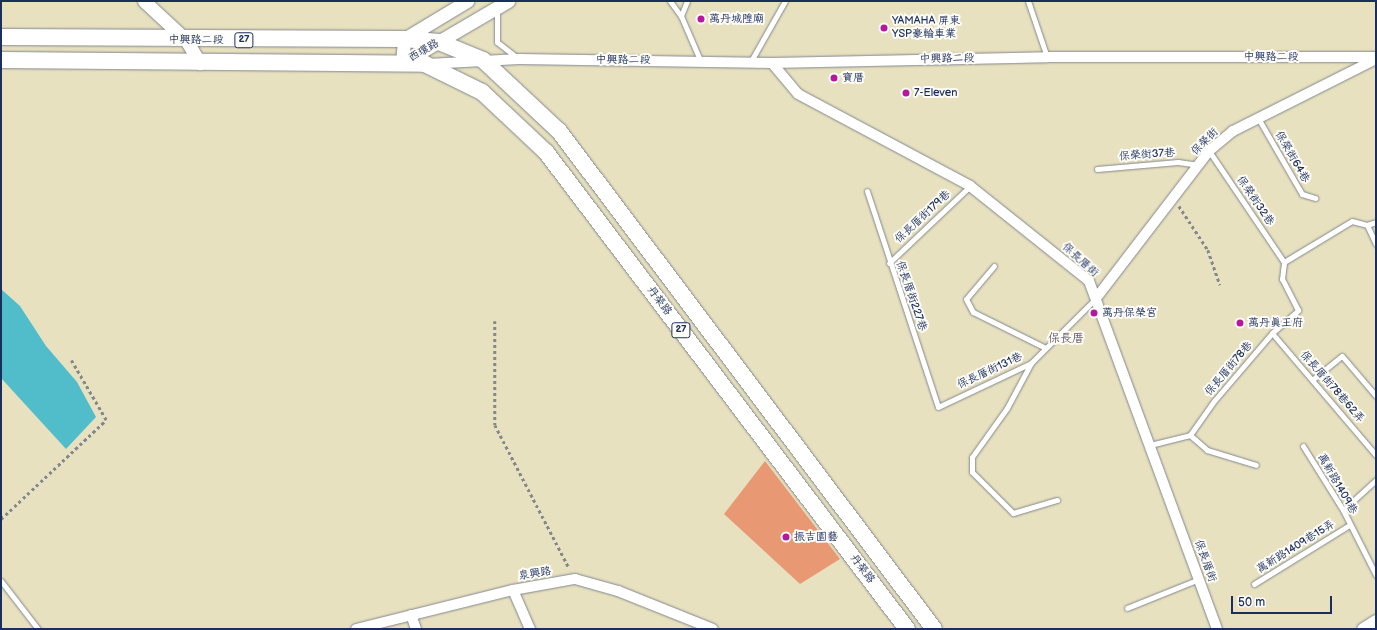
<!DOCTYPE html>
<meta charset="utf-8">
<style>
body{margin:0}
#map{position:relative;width:1377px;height:630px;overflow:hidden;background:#e8e1bf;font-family:"Balsamiq Sans","LXGW WenKai TC",sans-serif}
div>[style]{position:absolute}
.water>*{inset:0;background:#51bdcb}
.building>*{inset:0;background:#e89974}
.path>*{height:2.5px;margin-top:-1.25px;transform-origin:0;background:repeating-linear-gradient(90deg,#82888e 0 3px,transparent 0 6px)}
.roads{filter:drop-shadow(0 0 1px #82888e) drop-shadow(0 0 1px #82888e)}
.service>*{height:5px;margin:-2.5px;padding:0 2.5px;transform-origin:2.5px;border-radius:2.5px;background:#fff}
.minor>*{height:10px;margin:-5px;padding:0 5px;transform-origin:5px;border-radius:5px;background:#fff}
.tertiary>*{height:13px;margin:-6.5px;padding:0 6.5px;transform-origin:6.5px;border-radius:6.5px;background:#fff}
.primary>*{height:16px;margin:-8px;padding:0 8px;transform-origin:8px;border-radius:8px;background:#fff}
.dots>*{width:11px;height:11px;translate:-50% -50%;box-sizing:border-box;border:2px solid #fdfcf7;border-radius:50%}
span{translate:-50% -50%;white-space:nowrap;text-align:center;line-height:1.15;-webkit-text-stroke:4px #fdfcf7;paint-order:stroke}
.shield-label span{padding:1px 3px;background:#fdfcf7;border:1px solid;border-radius:3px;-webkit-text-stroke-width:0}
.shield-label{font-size:10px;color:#1b2f5e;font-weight:700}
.poi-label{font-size:11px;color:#1b2f5e}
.left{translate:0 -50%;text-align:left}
.street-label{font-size:11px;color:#1b2f5e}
.neighbourhood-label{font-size:12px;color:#635466}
.frame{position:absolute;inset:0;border:2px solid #1b2f5e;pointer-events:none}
.scale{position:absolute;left:1231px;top:596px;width:101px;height:18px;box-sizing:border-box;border:2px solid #1b2f5e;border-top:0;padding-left:5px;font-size:12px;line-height:14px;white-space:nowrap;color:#1b2f5e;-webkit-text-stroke:3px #fdfcf7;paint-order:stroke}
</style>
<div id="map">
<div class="water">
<div style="clip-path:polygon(1px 289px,20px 306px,46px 346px,77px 382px,96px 417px,66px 449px,1px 378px)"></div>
</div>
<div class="building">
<div style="clip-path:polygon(765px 461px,840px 559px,800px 584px,724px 514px)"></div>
</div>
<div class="path">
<div style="left:1179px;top:206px;width:53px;rotate:56.6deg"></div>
<div style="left:1208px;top:250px;width:37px;rotate:71deg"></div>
<div style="left:495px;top:321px;width:104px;rotate:90deg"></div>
<div style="left:495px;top:425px;width:161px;rotate:62.6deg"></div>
<div style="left:1px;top:519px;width:144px;rotate:-43.3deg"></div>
<div style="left:106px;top:420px;width:69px;rotate:-120.3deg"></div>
</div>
<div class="roads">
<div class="service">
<div style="left:670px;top:1px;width:19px;rotate:54deg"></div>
<div style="left:687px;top:1px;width:16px;rotate:112deg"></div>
<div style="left:681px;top:16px;width:48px;rotate:66.6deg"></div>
<div style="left:1028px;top:1px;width:59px;rotate:71.3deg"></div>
<div style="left:497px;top:10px;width:32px;rotate:90deg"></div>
<div style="left:497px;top:42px;width:24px;rotate:38deg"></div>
<div style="left:751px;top:61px;width:69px;rotate:-60.5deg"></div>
<div style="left:1258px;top:118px;width:88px;rotate:59.9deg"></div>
<div style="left:1302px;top:194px;width:14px;rotate:17deg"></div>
<div style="left:1209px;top:151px;width:134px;rotate:56deg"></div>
<div style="left:1097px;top:169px;width:81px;rotate:-4.9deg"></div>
<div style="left:1178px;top:162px;width:21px;rotate:8deg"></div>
<div style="left:867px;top:191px;width:227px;rotate:71.8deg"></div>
<div style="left:938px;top:407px;width:103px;rotate:-25.3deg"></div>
<div style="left:1031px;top:363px;width:91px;rotate:-45deg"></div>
<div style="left:1367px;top:225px;width:9px;rotate:-18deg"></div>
<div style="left:1284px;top:262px;width:79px;rotate:-31.1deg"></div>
<div style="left:1352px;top:221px;width:16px;rotate:15deg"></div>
<div style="left:1367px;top:225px;width:21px;rotate:65deg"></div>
<div style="left:889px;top:263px;width:112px;rotate:-43.5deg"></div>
<div style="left:994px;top:266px;width:43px;rotate:130.3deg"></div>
<div style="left:966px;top:299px;width:15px;rotate:62deg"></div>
<div style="left:973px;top:312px;width:81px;rotate:26.3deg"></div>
<div style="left:1272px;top:333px;width:160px;rotate:49.6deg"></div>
<div style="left:1031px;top:363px;width:51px;rotate:118.1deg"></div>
<div style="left:1007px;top:408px;width:60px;rotate:125.5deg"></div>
<div style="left:972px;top:457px;width:15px;rotate:90deg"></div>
<div style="left:972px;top:472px;width:58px;rotate:45deg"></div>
<div style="left:1013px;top:513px;width:46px;rotate:-16.5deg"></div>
<div style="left:1312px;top:380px;width:38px;rotate:-39deg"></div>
<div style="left:1342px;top:356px;width:52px;rotate:49.6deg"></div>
<div style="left:1190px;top:435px;width:23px;rotate:41deg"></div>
<div style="left:1207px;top:450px;width:51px;rotate:17deg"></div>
<div style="left:1150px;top:445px;width:41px;rotate:-14deg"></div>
<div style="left:1190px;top:435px;width:42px;rotate:-54.8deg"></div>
<div style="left:1214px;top:401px;width:89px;rotate:-49.5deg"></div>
<div style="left:1272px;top:333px;width:35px;rotate:-41deg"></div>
<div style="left:1298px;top:310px;width:35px;rotate:-117deg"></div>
<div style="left:1282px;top:279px;width:17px;rotate:-83deg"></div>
<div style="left:1303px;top:446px;width:75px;rotate:58deg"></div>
<div style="left:1343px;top:510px;width:73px;rotate:63.1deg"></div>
<div style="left:1343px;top:510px;width:45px;rotate:-42.3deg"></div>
<div style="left:1px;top:581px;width:61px;rotate:52.4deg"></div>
<div style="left:1254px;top:584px;width:110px;rotate:-31.7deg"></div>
<div style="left:1127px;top:608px;width:78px;rotate:-21.9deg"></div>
</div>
<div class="minor">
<div style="left:772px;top:63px;width:40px;rotate:50deg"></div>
<div style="left:798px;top:94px;width:195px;rotate:28.1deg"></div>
<div style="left:970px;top:186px;width:152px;rotate:38.6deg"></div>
<div style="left:1089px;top:281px;width:371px;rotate:69.8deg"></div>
<div style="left:428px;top:64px;width:91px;rotate:-3.1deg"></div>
<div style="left:519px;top:59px;width:253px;rotate:0.9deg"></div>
<div style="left:772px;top:63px;width:275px;rotate:-1.2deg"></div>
<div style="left:1047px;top:57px;width:329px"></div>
<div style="left:1097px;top:297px;width:184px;rotate:-52.5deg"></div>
<div style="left:1209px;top:151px;width:31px;rotate:-40deg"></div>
<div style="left:1233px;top:131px;width:160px;rotate:-26.7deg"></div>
<div style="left:513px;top:590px;width:43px;rotate:66.4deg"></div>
<div style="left:411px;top:615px;width:15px;rotate:70deg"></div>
<div style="left:356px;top:629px;width:162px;rotate:-14deg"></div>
<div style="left:513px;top:590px;width:63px;rotate:-10.1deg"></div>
<div style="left:575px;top:579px;width:45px;rotate:15.6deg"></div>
<div style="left:618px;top:591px;width:102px;rotate:21.8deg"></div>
</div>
<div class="tertiary">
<div style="left:144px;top:1px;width:57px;rotate:42.9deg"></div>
<div style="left:186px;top:40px;width:27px;rotate:59deg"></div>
<div style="left:402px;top:63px;width:123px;rotate:-30.3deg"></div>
<div style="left:402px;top:63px;width:24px;rotate:-85deg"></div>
<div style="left:404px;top:39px;width:74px;rotate:-31.1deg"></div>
<div style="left:1363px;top:629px;width:15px;rotate:-32deg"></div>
</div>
<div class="primary">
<div style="left:1px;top:37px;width:403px;rotate:0.3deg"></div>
<div style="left:404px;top:39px;width:35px;rotate:5deg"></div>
<div style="left:439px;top:42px;width:48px;rotate:22.2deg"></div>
<div style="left:483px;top:60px;width:104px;rotate:43.1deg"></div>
<div style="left:559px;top:131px;width:623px;rotate:53.02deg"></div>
<div style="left:1px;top:60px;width:424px;rotate:0.5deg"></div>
<div style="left:425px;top:64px;width:64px;rotate:26.2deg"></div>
<div style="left:482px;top:92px;width:88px;rotate:43.2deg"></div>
<div style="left:546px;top:152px;width:598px;rotate:52.88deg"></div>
</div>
</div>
<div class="dots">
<div style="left:701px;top:19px;background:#b5179e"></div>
<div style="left:884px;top:28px;background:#b5179e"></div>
<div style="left:834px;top:78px;background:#b5179e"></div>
<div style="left:906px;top:93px;background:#b5179e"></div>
<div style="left:1094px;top:313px;background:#b5179e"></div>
<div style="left:1240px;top:323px;background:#b5179e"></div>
<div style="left:786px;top:537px;background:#b5179e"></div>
</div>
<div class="shield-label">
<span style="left:244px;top:40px">27</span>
<span style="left:681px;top:330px">27</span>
</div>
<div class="poi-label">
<span class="left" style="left:709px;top:19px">萬丹城隍廟</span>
<span class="left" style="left:892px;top:28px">YAMAHA 屏東<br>YSP豪輪車業</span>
<span class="left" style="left:842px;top:78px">寶厝</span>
<span class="left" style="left:914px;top:93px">7-Eleven</span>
<span class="left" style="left:1102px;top:313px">萬丹保榮宮</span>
<span class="left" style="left:1248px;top:323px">萬丹真王府</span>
<span class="left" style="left:794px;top:537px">振吉園藝</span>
</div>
<div class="street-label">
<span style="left:196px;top:40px">中興路二段</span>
<span style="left:424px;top:51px;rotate:-30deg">西環路</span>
<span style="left:1271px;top:57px">中興路二段</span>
<span style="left:947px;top:59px;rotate:-1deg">中興路二段</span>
<span style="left:623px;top:60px">中興路二段</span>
<span style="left:1205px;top:142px;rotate:-45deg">保榮街</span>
<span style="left:1147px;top:155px;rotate:-4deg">保榮街37巷</span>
<span style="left:1292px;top:157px;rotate:60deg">保榮街64巷</span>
<span style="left:1255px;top:201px;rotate:56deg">保榮街32巷</span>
<span style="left:923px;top:217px;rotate:-43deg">保長厝街179巷</span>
<span style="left:1080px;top:260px;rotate:42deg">保長厝街</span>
<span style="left:911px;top:296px;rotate:71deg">保長厝街227巷</span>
<span style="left:659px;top:301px;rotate:53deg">丹榮路</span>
<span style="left:1229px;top:369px;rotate:-50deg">保長厝街78巷</span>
<span style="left:990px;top:371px;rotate:-25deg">保長厝街131巷</span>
<span style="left:1332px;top:387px;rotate:49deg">保長厝街78巷62弄</span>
<span style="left:1337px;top:484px;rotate:60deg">萬新路1409巷</span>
<span style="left:1296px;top:547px;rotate:-32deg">萬新路1409巷15弄</span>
<span style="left:1205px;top:561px;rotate:70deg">保長厝街</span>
<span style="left:862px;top:569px;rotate:53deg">丹榮路</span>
<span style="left:535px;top:574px;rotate:-9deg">泉興路</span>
</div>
<div class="neighbourhood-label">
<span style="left:1066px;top:339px">保長厝</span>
</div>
<div class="frame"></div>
<div class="scale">50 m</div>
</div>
